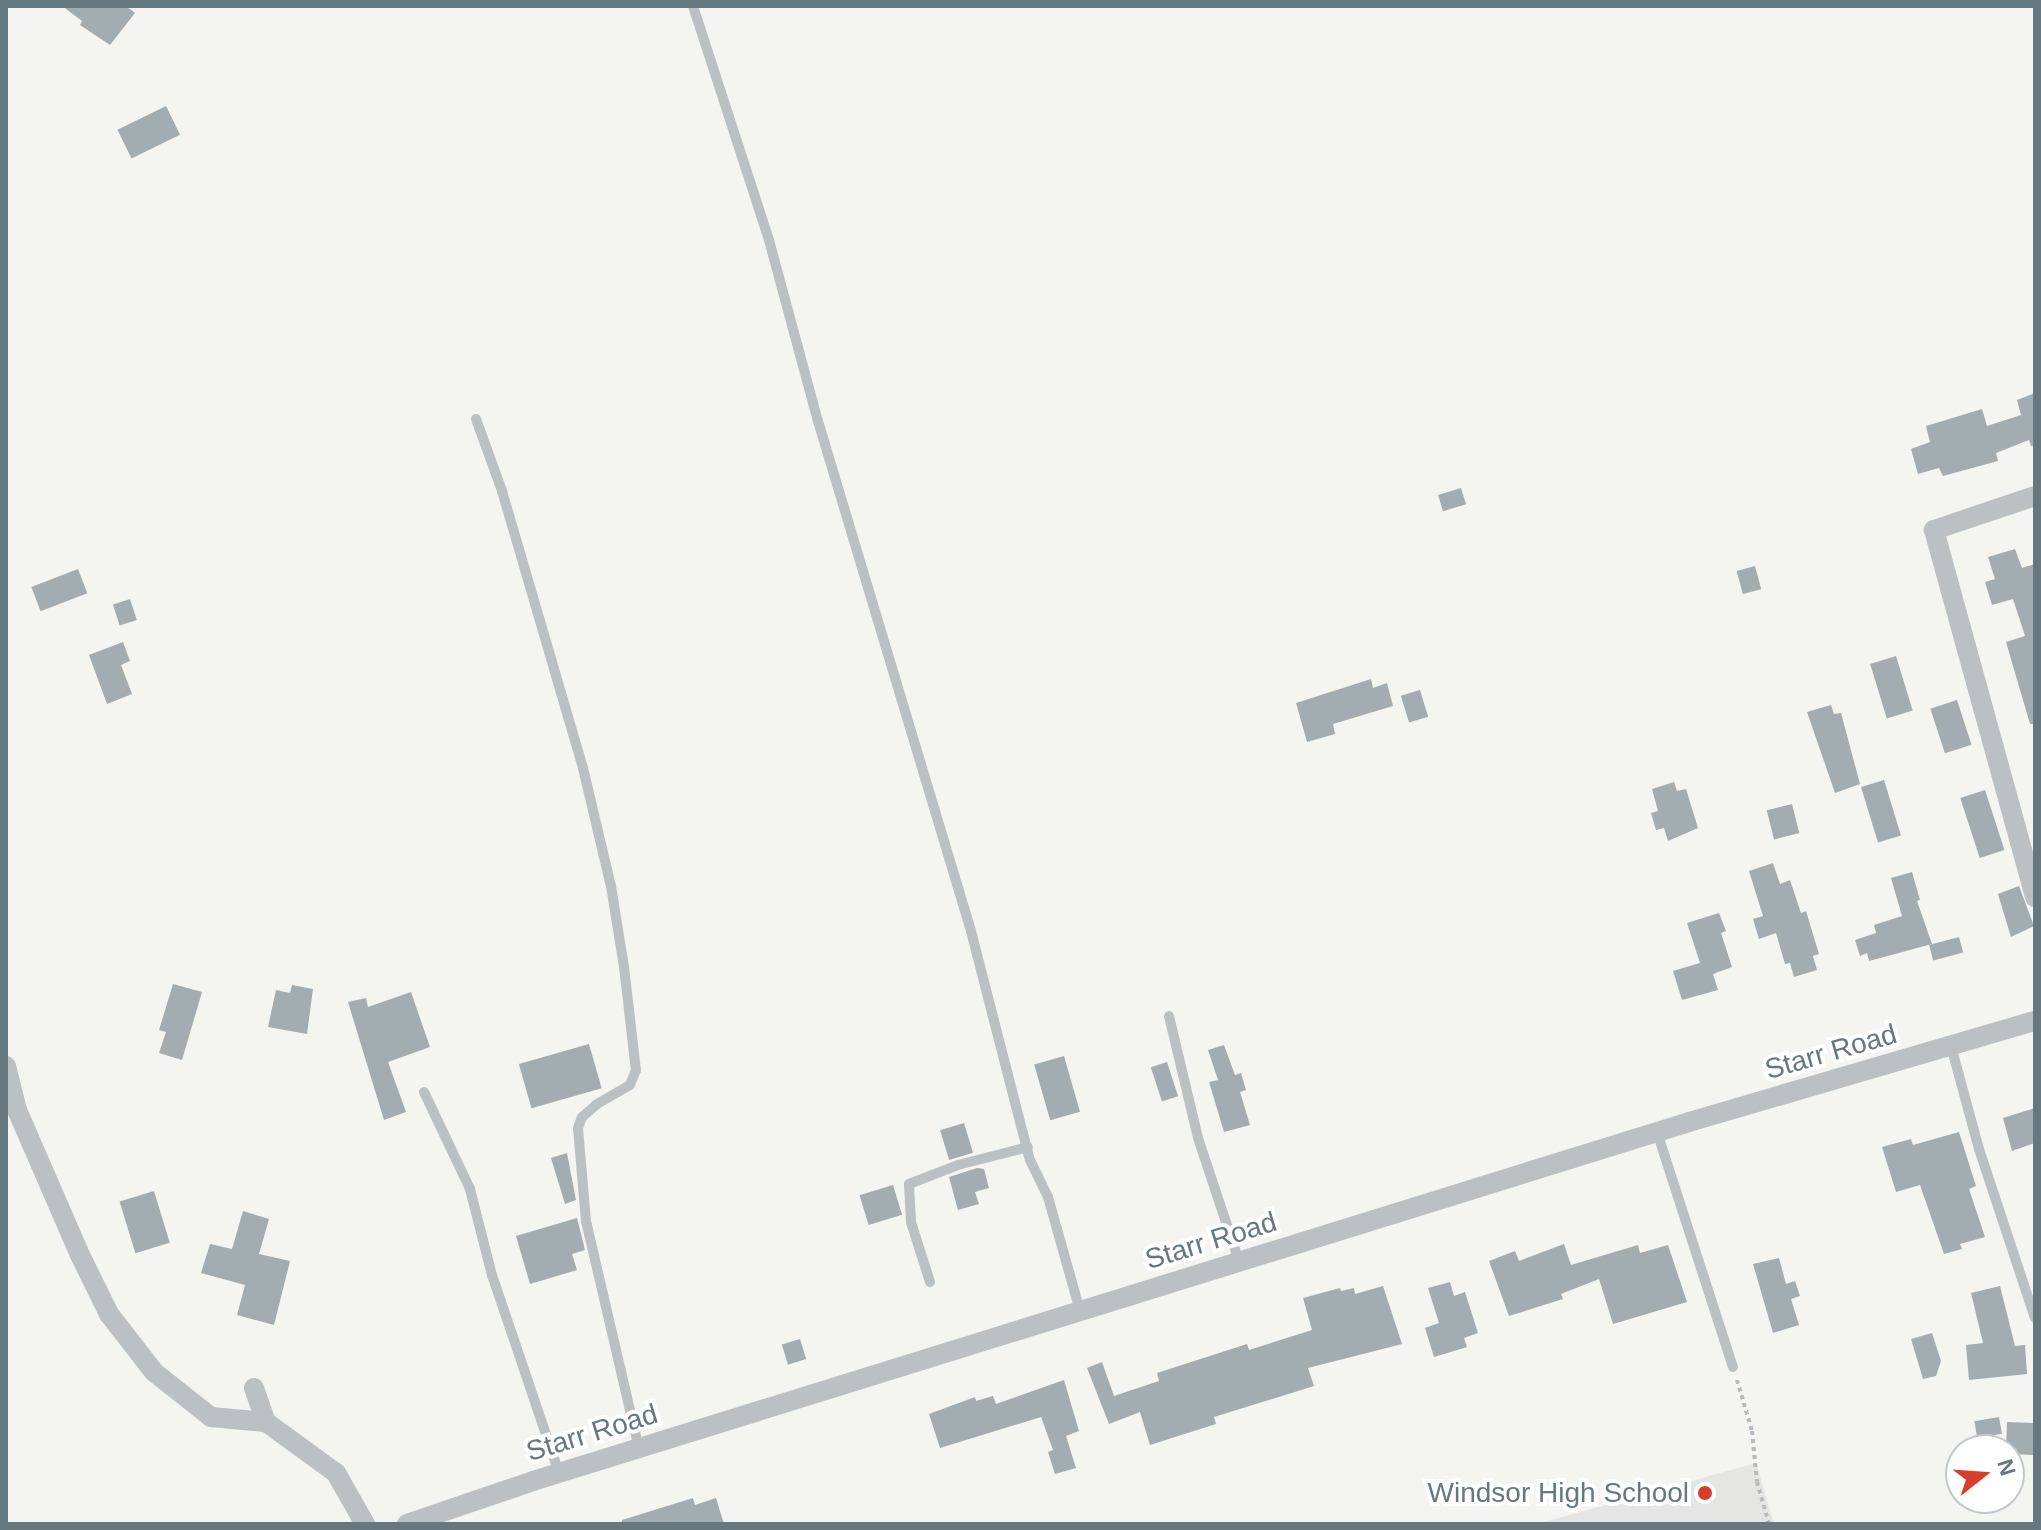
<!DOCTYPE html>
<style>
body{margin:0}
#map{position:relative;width:2041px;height:1530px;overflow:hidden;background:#f4f4f1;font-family:Arial,sans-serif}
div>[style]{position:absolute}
.built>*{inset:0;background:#e5e5e4}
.building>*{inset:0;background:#a3acb0;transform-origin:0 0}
.path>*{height:4px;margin-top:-2px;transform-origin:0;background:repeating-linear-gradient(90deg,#b7babc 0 4px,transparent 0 8px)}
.lane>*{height:10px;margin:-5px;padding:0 5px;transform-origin:5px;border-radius:5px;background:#bbc0c2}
.street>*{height:20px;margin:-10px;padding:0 10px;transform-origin:10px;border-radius:10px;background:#bbc0c2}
.dots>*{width:22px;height:22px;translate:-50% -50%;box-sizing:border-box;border:4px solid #fff;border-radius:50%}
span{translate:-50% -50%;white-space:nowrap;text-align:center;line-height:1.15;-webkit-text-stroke:8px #fff;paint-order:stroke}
.street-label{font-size:28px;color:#657880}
.poi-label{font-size:28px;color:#657880}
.right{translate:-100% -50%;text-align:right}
.frame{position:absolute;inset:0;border:8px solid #657880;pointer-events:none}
.north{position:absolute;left:1945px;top:1434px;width:80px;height:80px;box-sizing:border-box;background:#fff;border:2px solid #c1c9cc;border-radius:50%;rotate:73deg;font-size:22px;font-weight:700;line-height:32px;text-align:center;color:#657880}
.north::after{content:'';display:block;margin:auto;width:28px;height:36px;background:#d73e2e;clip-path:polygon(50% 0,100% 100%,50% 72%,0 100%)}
</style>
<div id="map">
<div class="built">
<div style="clip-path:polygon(1756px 1463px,1774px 1524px,1537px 1524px)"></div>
</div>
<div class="building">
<div style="clip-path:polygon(62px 6px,126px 6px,135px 13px,110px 45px,80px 25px,82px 21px)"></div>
<div style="left:166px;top:106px;width:32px;height:54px;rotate:64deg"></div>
<div style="clip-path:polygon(2035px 393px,2035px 445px,2031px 446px,2029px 440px,1996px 453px,1998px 461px,1943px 476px,1939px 468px,1918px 474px,1911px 449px,1930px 442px,1926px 426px,1982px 409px,1987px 426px,2021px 415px,2017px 400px)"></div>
<div style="left:1461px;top:488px;width:17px;height:24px;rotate:73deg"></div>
<div style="clip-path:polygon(2015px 549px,2022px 568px,2035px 564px,2035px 724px,2030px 724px,2006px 642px,2025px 636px,2013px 599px,1992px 605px,1985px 582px,1995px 579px,1988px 557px)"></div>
<div style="left:1755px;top:566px;width:24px;height:19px;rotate:75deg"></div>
<div style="left:78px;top:569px;width:26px;height:50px;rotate:69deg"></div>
<div style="left:130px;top:599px;width:22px;height:18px;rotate:72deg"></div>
<div style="clip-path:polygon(123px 642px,130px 661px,121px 665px,132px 694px,107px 704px,89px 655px)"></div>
<div style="left:1896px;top:656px;width:57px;height:27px;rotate:73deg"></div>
<div style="clip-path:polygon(1371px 679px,1373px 688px,1387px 683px,1393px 706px,1333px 724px,1335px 734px,1307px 742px,1296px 703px)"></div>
<div style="left:1420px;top:690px;width:28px;height:20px;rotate:73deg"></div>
<div style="left:1957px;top:700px;width:47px;height:28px;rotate:72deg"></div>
<div style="clip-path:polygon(1831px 705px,1834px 714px,1841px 713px,1860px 784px,1835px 793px,1807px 712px)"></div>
<div style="left:1884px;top:780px;width:58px;height:24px;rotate:73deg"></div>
<div style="clip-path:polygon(1674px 782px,1677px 791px,1686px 789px,1698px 828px,1668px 841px,1664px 828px,1656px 830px,1651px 813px,1658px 811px,1652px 789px)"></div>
<div style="left:1985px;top:790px;width:63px;height:26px;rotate:72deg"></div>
<div style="left:1792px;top:804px;width:30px;height:26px;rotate:76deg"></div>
<div style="clip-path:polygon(1773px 863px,1780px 884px,1790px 880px,1801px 913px,1806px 911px,1819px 954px,1813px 956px,1817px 970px,1794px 977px,1790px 963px,1785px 964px,1776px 933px,1759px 939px,1753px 919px,1763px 916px,1749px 871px)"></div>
<div style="clip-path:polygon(1912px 872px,1920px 900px,1917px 901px,1932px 944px,1869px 961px,1867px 953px,1860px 956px,1855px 940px,1876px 933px,1874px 925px,1902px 916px,1891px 878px)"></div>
<div style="clip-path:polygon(2019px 886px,2034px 926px,2011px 937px,1998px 894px)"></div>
<div style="clip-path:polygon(1719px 913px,1726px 931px,1721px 933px,1732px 967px,1713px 974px,1718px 990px,1682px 1000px,1673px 971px,1700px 963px,1687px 923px)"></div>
<div style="left:1959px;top:937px;width:16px;height:31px;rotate:75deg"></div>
<div style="clip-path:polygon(173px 984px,202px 992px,182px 1060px,159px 1053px,166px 1032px,159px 1030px)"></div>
<div style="clip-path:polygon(292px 985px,313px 989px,307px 1034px,268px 1027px,276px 990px,290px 993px)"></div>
<div style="clip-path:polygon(411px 992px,430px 1047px,388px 1062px,406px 1112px,384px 1120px,348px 1002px,366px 998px,368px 1007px)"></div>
<div style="left:589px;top:1044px;width:46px;height:73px;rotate:74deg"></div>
<div style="clip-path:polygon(1224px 1045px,1235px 1075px,1241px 1073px,1246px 1090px,1240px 1092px,1250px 1125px,1224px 1132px,1209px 1082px,1218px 1080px,1208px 1050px)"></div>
<div style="left:1064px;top:1056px;width:58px;height:31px;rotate:74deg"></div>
<div style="left:1167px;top:1062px;width:36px;height:17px;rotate:72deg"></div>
<div style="clip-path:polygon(2035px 1108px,2035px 1143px,2012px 1151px,2003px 1118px)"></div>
<div style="left:964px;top:1123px;width:31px;height:25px;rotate:73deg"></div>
<div style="clip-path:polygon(1959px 1132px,1976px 1186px,1969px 1189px,1985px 1237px,1960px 1244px,1962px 1249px,1944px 1254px,1920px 1185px,1896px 1192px,1882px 1147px,1911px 1139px,1913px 1145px)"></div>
<div style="clip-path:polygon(567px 1153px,576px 1200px,565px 1204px,551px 1158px)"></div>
<div style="clip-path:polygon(977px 1168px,984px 1169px,989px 1188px,975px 1192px,979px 1204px,958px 1210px,949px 1177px)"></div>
<div style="left:893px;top:1185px;width:31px;height:35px;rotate:73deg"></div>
<div style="left:154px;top:1191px;width:54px;height:36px;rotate:73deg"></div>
<div style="clip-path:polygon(243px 1211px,269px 1219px,259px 1254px,290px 1261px,274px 1325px,237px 1315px,245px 1285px,201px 1273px,210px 1244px,232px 1249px)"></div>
<div style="clip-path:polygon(577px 1218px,585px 1250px,572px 1254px,577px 1270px,530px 1284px,516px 1236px)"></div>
<div style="clip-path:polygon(1564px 1244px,1571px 1265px,1638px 1245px,1640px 1253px,1668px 1245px,1687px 1302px,1613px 1324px,1599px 1279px,1561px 1294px,1563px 1299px,1509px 1316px,1489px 1261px,1515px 1251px,1519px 1261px)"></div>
<div style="clip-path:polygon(1779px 1258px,1786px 1284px,1795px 1281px,1800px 1296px,1791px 1299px,1799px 1325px,1773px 1333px,1753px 1264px)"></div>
<div style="clip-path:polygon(1450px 1282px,1454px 1296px,1465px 1292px,1478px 1333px,1464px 1338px,1467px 1347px,1434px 1357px,1425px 1328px,1439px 1323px,1428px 1288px)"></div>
<div style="clip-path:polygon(1383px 1286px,1402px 1344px,1308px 1368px,1314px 1386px,1214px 1417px,1216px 1424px,1150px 1445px,1140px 1412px,1109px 1424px,1087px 1368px,1102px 1362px,1114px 1396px,1159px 1381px,1157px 1373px,1247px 1344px,1249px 1350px,1312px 1330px,1303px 1298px,1340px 1288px,1341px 1291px,1354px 1288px,1355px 1294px)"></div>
<div style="clip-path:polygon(2000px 1286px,2015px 1346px,2025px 1345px,2027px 1374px,1969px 1380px,1966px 1345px,1983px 1343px,1971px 1293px)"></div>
<div style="clip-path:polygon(1932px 1333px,1941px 1361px,1936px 1376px,1923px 1379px,1911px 1339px)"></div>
<div style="left:800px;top:1339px;width:21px;height:19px;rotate:73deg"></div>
<div style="clip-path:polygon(1064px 1380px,1079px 1431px,1066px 1436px,1076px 1468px,1055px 1474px,1048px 1452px,1053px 1450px,1041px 1417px,940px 1448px,929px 1414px,975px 1397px,976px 1401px,993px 1396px,996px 1404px)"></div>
<div style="left:1999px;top:1417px;width:17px;height:25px;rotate:80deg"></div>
<div style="clip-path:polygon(2007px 1422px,2035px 1423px,2035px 1455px,2009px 1454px,2006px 1450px)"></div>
<div style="clip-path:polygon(693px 1498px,695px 1505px,716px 1498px,724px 1524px,622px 1524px,622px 1520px)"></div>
</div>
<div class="path">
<div style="left:1737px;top:1380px;width:53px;rotate:73.6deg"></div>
<div style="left:1752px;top:1431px;width:51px;rotate:84.4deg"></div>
<div style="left:1757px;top:1482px;width:44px;rotate:74.1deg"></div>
</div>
<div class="lane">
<div style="left:693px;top:6px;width:246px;rotate:72deg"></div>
<div style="left:769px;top:240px;width:188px;rotate:74.9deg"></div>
<div style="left:818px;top:421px;width:532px;rotate:73.3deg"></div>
<div style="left:971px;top:931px;width:236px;rotate:75.6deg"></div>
<div style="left:1030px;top:1160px;width:41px;rotate:64.1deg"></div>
<div style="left:1048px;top:1197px;width:118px;rotate:74.3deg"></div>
<div style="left:476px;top:419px;width:77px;rotate:70.1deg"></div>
<div style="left:502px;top:491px;width:289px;rotate:73.7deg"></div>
<div style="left:583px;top:768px;width:121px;rotate:76.7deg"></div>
<div style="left:611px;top:886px;width:82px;rotate:80.9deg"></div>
<div style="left:624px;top:967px;width:104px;rotate:83.4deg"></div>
<div style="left:636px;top:1070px;width:16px;rotate:112deg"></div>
<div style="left:630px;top:1085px;width:39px;rotate:150deg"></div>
<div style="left:596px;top:1105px;width:18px;rotate:139deg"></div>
<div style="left:582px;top:1117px;width:12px;rotate:110deg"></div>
<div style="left:578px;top:1128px;width:93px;rotate:85.1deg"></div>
<div style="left:586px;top:1221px;width:233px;rotate:76.9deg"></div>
<div style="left:1169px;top:1016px;width:125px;rotate:76.6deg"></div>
<div style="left:1198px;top:1138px;width:130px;rotate:71.6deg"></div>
<div style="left:1951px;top:1046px;width:107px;rotate:74.8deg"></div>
<div style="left:1979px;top:1149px;width:178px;rotate:71.7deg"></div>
<div style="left:424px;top:1092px;width:107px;rotate:64.6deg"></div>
<div style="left:470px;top:1189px;width:89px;rotate:75.7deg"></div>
<div style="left:492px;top:1275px;width:209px;rotate:71.3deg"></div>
<div style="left:1657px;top:1132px;width:247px;rotate:72.1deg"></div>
<div style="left:930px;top:1282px;width:63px;rotate:-107.6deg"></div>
<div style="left:911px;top:1222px;width:38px;rotate:-93deg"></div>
<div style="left:909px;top:1184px;width:53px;rotate:-21.2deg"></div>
<div style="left:958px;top:1165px;width:72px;rotate:-14.4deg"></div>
</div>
<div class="street">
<div style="left:2035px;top:496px;width:107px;rotate:161.4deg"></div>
<div style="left:1934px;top:530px;width:381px;rotate:74.6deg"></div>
<div style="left:6px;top:1066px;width:45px;rotate:76deg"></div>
<div style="left:17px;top:1110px;width:158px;rotate:66.5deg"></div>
<div style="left:80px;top:1255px;width:66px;rotate:63.8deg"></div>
<div style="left:109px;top:1314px;width:73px;rotate:52.2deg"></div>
<div style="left:154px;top:1372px;width:73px;rotate:38.3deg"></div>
<div style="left:211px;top:1417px;width:55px;rotate:5.2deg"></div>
<div style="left:266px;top:1422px;width:87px;rotate:36.1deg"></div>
<div style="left:336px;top:1473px;width:59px;rotate:60.4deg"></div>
<div style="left:254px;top:1388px;width:36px;rotate:71deg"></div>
<div style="left:407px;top:1524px;width:133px;rotate:-18.8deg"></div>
<div style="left:533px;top:1481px;width:1210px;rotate:-17.25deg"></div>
<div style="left:1689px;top:1122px;width:360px;rotate:-16.3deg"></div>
</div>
<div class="dots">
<div style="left:1705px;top:1493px;background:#d73e2e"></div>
</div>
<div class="street-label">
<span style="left:1831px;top:1052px;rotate:-16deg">Starr Road</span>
<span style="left:1211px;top:1241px;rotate:-17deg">Starr Road</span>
<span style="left:592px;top:1433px;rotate:-17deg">Starr Road</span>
</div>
<div class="poi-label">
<span class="right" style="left:1689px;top:1493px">Windsor High School</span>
</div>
<div class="frame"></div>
<div class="north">N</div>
</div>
